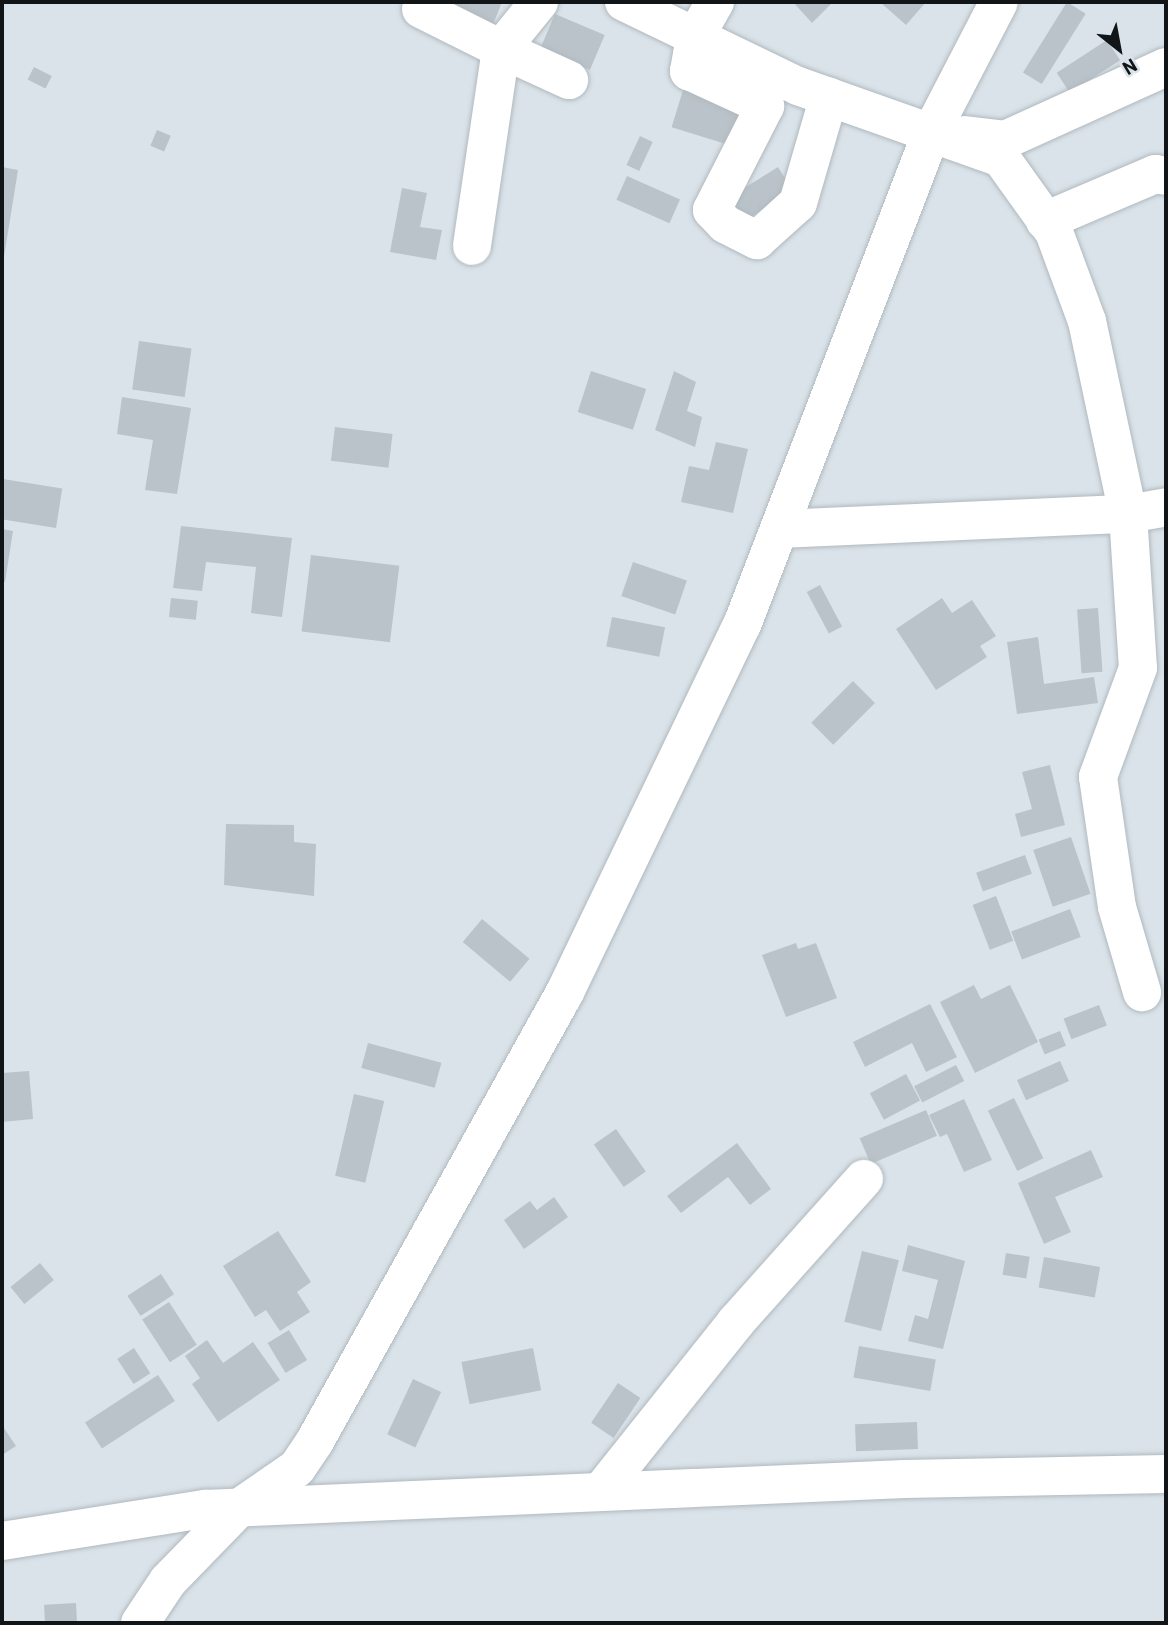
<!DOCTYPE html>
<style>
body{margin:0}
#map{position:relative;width:1168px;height:1625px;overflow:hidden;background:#dae3e9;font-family:Barlow,sans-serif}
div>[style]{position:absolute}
.building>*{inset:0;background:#bac3c9;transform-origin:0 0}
.roads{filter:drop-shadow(0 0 2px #b0b9bf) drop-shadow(0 0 2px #b0b9bf)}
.minor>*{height:38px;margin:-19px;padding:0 19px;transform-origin:19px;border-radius:19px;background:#fff}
span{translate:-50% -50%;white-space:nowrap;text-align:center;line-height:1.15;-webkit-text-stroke:7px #dae3e9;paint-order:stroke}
.frame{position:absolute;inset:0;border:4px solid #121517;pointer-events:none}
.north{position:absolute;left:1084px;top:14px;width:70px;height:70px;-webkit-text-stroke:5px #dae3e9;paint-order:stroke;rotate:149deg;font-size:19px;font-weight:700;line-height:28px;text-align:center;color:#121517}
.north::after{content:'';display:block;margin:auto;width:24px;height:32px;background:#121517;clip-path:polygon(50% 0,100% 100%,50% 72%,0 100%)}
</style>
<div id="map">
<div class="building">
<div style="clip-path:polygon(438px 2px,502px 2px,492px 27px)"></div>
<div style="clip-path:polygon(793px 2px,833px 2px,812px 23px)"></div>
<div style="clip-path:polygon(880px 2px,926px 2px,906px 25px)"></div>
<div style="left:1067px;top:2px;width:22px;height:83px;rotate:32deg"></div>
<div style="left:555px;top:14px;width:54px;height:38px;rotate:23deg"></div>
<div style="left:1107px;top:40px;width:24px;height:60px;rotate:57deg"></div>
<div style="left:34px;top:67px;width:20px;height:14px;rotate:27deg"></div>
<div style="left:683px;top:90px;width:62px;height:39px;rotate:17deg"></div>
<div style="left:157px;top:130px;width:15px;height:17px;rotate:23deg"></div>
<div style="left:640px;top:136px;width:14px;height:32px;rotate:25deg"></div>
<div style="clip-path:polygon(2px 167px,18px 170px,3px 263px,2px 263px)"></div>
<div style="left:778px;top:167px;width:28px;height:67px;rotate:58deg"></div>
<div style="left:627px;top:176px;width:58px;height:26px;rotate:24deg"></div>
<div style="clip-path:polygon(402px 188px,427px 193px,420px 227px,442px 230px,436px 260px,390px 252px)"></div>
<div style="left:139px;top:341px;width:53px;height:49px;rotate:8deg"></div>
<div style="left:591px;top:371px;width:58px;height:43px;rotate:18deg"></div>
<div style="clip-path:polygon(674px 371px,696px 382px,687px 411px,702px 417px,695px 447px,655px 430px)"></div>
<div style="clip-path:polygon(122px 397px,191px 408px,177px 494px,145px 490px,153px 440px,117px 434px)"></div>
<div style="left:335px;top:427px;width:58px;height:34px;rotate:7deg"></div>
<div style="clip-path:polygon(716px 442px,748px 449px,733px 513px,681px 502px,689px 466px,709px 470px)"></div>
<div style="left:3px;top:479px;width:60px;height:40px;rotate:9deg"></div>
<div style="clip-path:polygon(181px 526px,292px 538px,282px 617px,251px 613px,256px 567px,206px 562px,202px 591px,173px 588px)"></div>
<div style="clip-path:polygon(2px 529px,13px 531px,5px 582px,2px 581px)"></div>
<div style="left:311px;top:555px;width:89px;height:77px;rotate:7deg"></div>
<div style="left:633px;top:562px;width:57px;height:36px;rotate:19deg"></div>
<div style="left:820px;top:585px;width:47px;height:15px;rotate:62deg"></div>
<div style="left:171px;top:598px;width:27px;height:19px;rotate:6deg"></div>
<div style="clip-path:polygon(942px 598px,952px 613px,972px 600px,996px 636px,980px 646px,987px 657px,936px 690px,896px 629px)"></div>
<div style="left:1098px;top:608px;width:64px;height:21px;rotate:86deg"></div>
<div style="left:612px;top:617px;width:54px;height:30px;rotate:11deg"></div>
<div style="clip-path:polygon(1038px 637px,1044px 684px,1094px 677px,1098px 703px,1017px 714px,1007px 642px)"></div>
<div style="left:853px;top:681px;width:31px;height:59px;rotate:45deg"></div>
<div style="clip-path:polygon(1050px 765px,1065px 825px,1021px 837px,1015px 814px,1032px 809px,1022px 772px)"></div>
<div style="clip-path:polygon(226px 824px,294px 825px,294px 842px,316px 844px,314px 896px,224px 885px)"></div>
<div style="left:1071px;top:837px;width:60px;height:40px;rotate:71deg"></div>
<div style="left:1025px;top:855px;width:20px;height:52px;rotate:70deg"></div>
<div style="left:996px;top:896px;width:48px;height:25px;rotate:69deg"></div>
<div style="left:1070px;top:909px;width:30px;height:63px;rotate:69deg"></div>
<div style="left:482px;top:919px;width:62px;height:30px;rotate:40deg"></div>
<div style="clip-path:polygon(796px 943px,798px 949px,816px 943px,837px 998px,786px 1017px,762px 955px)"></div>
<div style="clip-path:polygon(974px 985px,981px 999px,1010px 985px,1038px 1042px,975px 1073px,940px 1002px)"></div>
<div style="clip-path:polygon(930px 1004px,957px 1057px,926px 1072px,912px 1043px,865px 1067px,853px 1042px)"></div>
<div style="left:1099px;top:1005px;width:22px;height:38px;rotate:69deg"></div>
<div style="left:1060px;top:1031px;width:16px;height:23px;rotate:68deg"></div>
<div style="left:368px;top:1043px;width:76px;height:26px;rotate:15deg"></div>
<div style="left:1060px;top:1061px;width:22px;height:47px;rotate:66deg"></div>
<div style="left:956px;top:1065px;width:18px;height:47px;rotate:63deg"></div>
<div style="clip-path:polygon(29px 1071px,33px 1119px,2px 1122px,2px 1073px)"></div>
<div style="left:906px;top:1074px;width:30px;height:41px;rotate:62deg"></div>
<div style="left:354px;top:1094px;width:31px;height:84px;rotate:13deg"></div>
<div style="left:1014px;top:1098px;width:67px;height:29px;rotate:64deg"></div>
<div style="clip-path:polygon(964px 1099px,992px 1160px,964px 1172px,947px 1134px,940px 1137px,929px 1115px)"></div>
<div style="left:926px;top:1110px;width:28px;height:72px;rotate:67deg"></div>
<div style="left:616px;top:1129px;width:52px;height:27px;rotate:55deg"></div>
<div style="clip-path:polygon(737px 1143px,771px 1189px,750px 1205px,728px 1177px,681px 1213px,667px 1196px)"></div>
<div style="clip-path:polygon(1091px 1150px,1103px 1177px,1055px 1197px,1071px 1232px,1044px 1244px,1018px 1183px)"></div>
<div style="clip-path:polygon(554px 1197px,568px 1217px,524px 1249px,504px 1220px,530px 1201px,537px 1210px)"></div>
<div style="clip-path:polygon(278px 1231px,311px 1282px,297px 1292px,310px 1312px,280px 1331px,266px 1310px,255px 1317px,223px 1266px)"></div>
<div style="clip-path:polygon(908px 1245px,965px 1261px,943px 1349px,908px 1341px,915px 1315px,928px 1319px,938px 1280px,902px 1271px)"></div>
<div style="left:862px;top:1251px;width:38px;height:73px;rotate:14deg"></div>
<div style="left:1006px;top:1253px;width:24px;height:22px;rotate:9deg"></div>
<div style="left:1044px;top:1257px;width:57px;height:31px;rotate:10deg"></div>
<div style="left:40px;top:1263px;width:22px;height:38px;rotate:51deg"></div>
<div style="left:161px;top:1274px;width:24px;height:40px;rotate:57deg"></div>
<div style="left:169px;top:1302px;width:51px;height:32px;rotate:57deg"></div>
<div style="left:289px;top:1330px;width:35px;height:25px;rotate:59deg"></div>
<div style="clip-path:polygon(207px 1340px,223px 1363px,253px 1342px,280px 1380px,218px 1422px,192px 1384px,200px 1378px,185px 1356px)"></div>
<div style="left:859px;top:1346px;width:78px;height:32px;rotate:10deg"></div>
<div style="left:134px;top:1348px;width:30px;height:20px;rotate:57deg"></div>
<div style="left:533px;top:1348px;width:43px;height:73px;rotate:79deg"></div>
<div style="left:158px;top:1375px;width:31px;height:87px;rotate:57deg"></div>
<div style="left:413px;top:1379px;width:31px;height:61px;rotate:25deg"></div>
<div style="left:618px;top:1383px;width:27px;height:48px;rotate:34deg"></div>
<div style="left:917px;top:1422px;width:27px;height:62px;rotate:88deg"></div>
<div style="clip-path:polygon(2px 1425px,16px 1446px,2px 1455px)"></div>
<div style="left:76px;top:1603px;width:20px;height:32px;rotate:87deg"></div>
</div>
<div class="roads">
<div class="minor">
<div style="left:539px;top:2px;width:60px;rotate:129deg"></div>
<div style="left:501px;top:49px;width:75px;rotate:24.5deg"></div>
<div style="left:624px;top:2px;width:193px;rotate:25.8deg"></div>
<div style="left:798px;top:86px;width:215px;rotate:19.5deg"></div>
<div style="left:1001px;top:158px;width:91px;rotate:54.4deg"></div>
<div style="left:1054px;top:232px;width:95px;rotate:69.7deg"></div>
<div style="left:1087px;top:321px;width:197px;rotate:78deg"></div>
<div style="left:1128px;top:514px;width:154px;rotate:86.3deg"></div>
<div style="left:1138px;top:668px;width:116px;rotate:110.2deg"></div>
<div style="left:1098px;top:777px;width:131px;rotate:81.7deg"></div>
<div style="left:1117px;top:907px;width:89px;rotate:73.6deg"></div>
<div style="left:715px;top:2px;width:40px;rotate:119.7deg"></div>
<div style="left:695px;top:37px;width:35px;rotate:100deg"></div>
<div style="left:689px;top:71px;width:84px;rotate:24.7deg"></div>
<div style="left:765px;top:106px;width:117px;rotate:117deg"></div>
<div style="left:712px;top:210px;width:19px;rotate:47deg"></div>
<div style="left:725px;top:224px;width:36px;rotate:27deg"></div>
<div style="left:757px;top:240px;width:55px;rotate:-42.1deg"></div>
<div style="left:798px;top:203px;width:111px;rotate:-73.8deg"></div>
<div style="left:421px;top:9px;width:89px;rotate:26.6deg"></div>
<div style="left:501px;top:49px;width:199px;rotate:98.4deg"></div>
<div style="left:965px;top:135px;width:40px;rotate:7.1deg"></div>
<div style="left:1005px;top:140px;width:177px;rotate:-24.4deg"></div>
<div style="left:1045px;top:221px;width:120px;rotate:-23.1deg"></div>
<div style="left:1155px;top:174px;width:11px;rotate:10deg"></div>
<div style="left:779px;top:529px;width:349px;rotate:-2.5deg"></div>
<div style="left:1128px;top:514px;width:39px;rotate:-10deg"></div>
<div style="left:602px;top:1490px;width:215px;rotate:-51.4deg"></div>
<div style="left:736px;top:1322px;width:192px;rotate:-48.2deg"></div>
<div style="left:2px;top:1541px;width:206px;rotate:-9deg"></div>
<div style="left:205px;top:1509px;width:700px;rotate:-2.46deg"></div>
<div style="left:904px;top:1479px;width:262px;rotate:-1.1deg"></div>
<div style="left:140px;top:1623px;width:50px;rotate:-56.3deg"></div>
<div style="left:168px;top:1581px;width:102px;rotate:-45.8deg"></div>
<div style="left:239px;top:1508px;width:70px;rotate:-34.6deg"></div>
<div style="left:297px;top:1468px;width:32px;rotate:-56deg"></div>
<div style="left:315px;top:1441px;width:514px;rotate:-60.89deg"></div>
<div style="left:565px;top:992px;width:407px;rotate:-64.3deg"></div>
<div style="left:742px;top:625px;width:529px;rotate:-68.96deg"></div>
<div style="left:932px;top:131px;width:145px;rotate:-62.6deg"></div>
</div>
</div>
<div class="frame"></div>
<div class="north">N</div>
</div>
